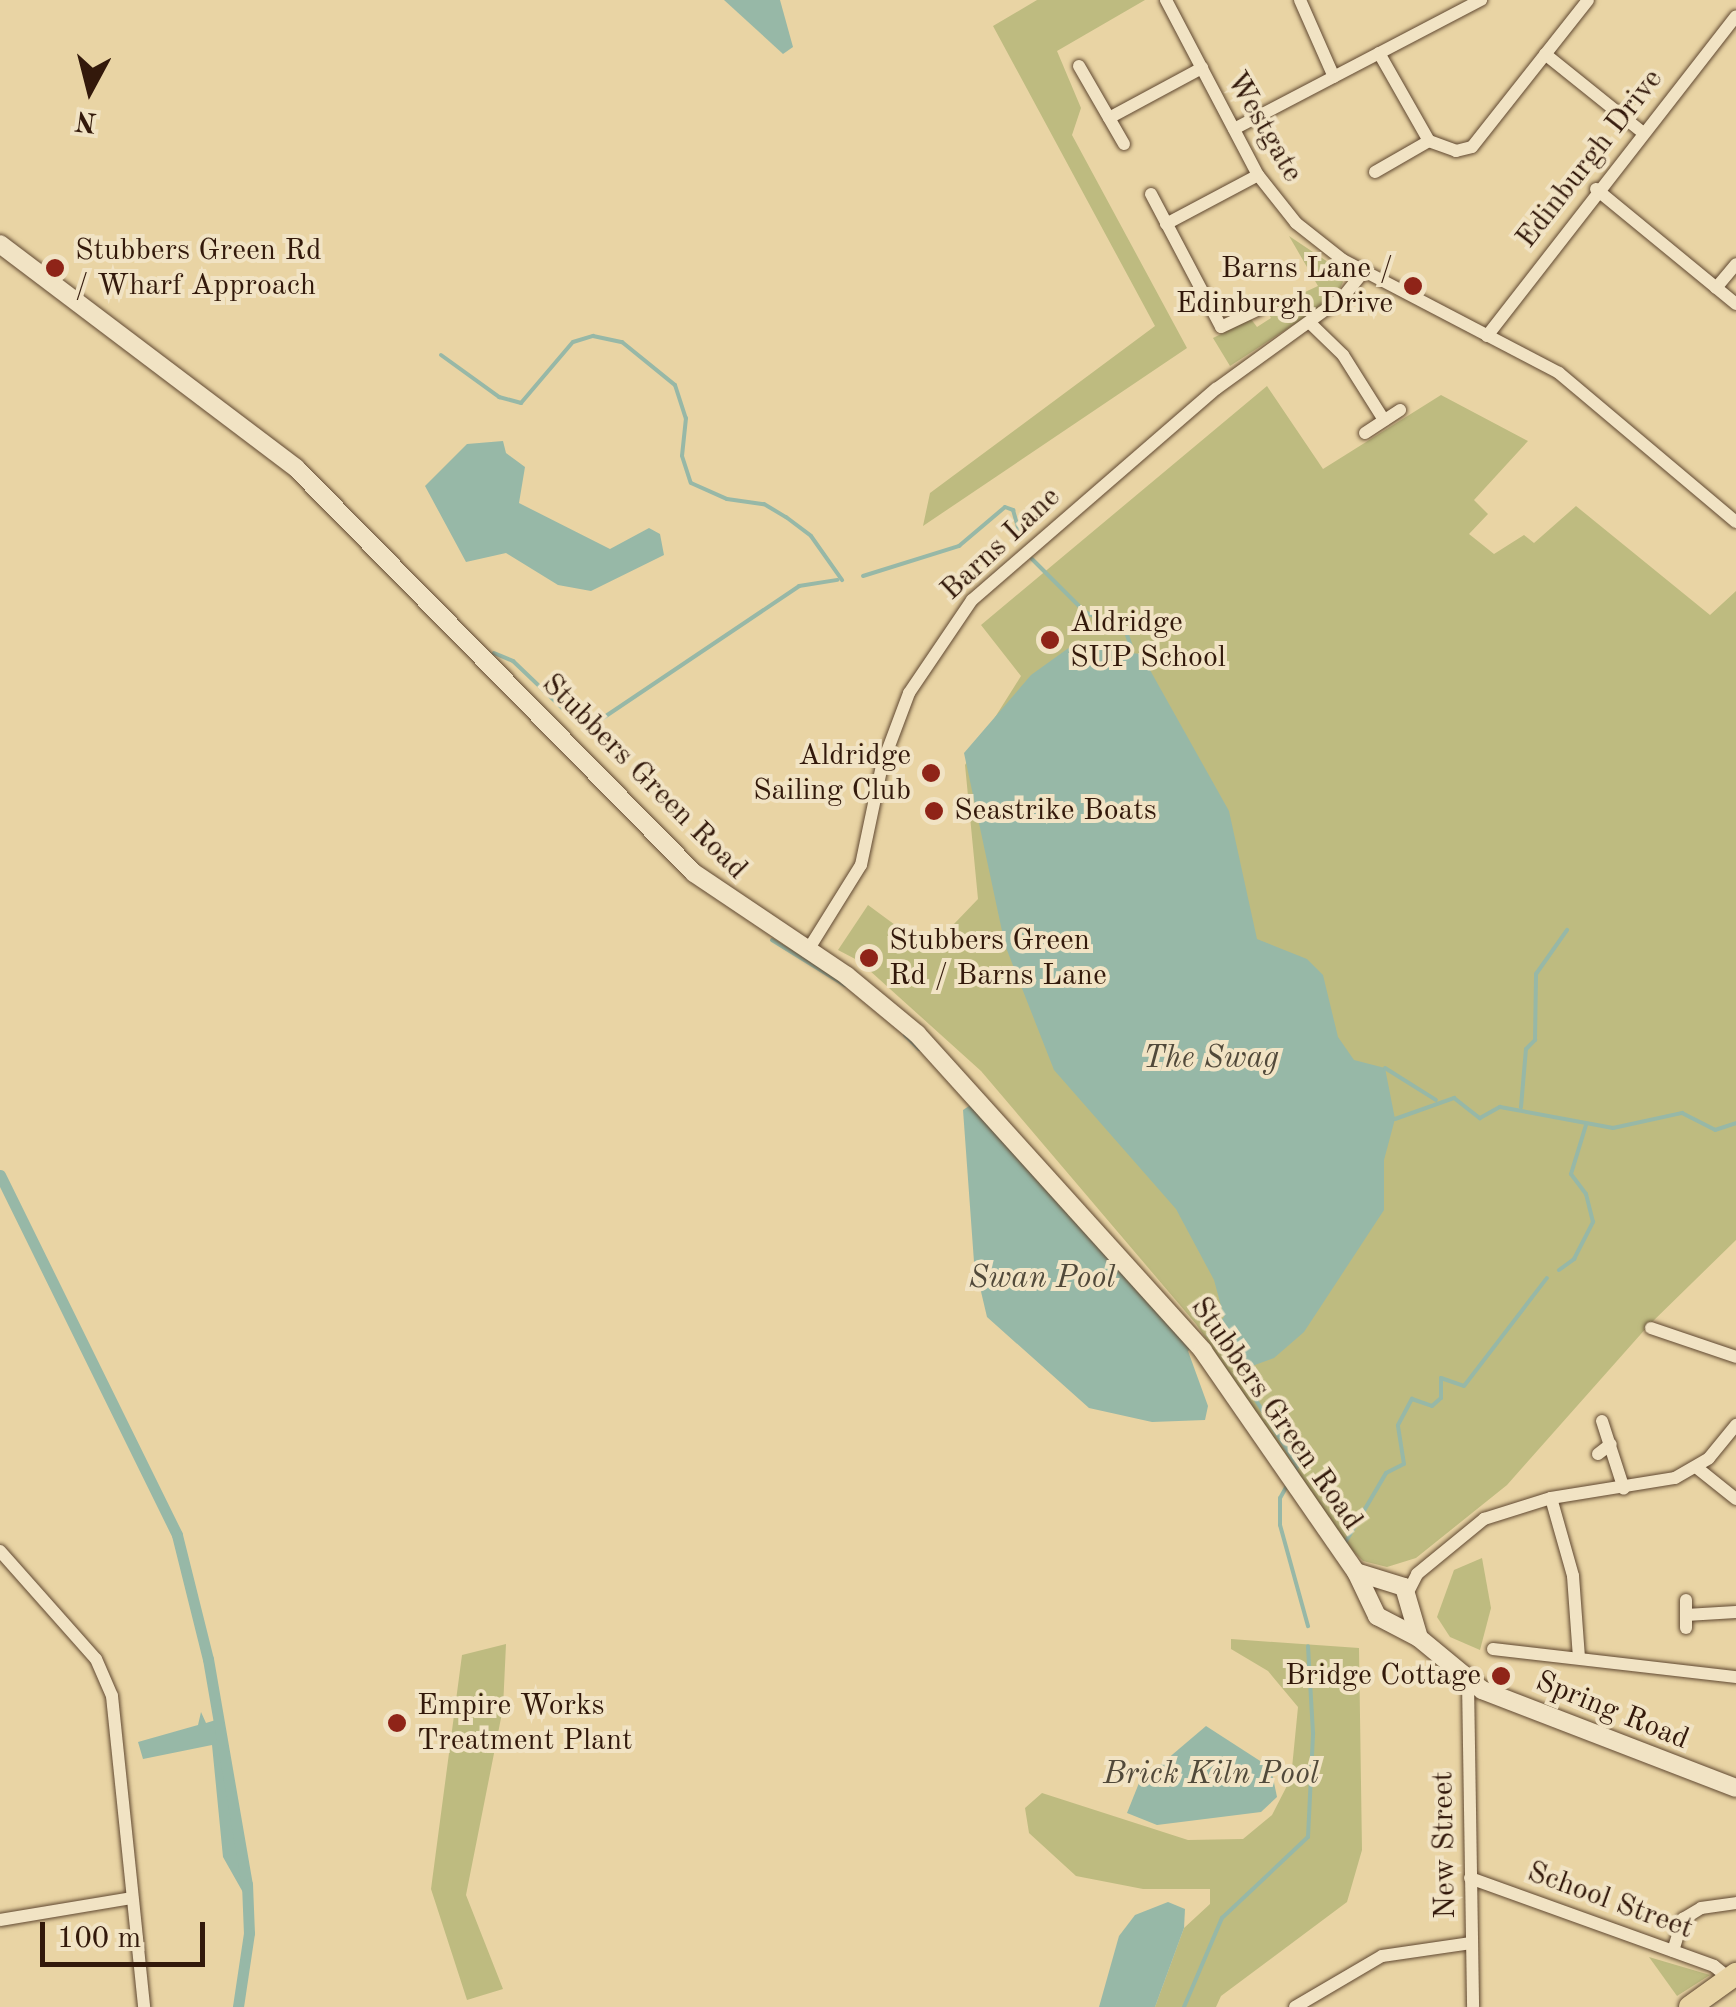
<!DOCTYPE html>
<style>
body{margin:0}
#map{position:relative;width:1736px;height:2007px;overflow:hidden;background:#e9d4a4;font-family:"Old Standard TT",serif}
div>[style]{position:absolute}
.green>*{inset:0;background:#bebb80}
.water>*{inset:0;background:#97b8a7}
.stream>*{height:4px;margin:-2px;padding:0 2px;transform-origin:2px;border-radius:2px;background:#97b8a7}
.canal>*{height:11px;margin:-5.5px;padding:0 5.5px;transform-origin:5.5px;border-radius:5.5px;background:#97b8a7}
.roads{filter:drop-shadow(0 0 2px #604831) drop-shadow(0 0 2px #604831)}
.street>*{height:12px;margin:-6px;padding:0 6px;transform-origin:6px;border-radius:6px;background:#f1e3c4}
.secondary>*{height:18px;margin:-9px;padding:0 9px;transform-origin:9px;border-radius:9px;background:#f1e3c4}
.highway>*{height:22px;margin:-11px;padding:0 11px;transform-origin:11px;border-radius:11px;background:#e9d4a4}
.dots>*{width:28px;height:28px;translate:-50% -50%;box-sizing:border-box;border:5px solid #f1e3c4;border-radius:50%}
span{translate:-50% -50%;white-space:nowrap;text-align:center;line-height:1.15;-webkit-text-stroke:8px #f1e3c4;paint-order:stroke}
.street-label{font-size:30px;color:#33190b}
.poi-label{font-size:30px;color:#33190b}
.left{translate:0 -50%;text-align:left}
.right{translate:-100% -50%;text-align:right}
.water-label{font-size:32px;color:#51493a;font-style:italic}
.north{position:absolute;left:40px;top:40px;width:100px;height:100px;-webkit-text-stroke:8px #f1e3c4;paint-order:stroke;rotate:187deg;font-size:28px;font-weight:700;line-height:40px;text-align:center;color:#33190b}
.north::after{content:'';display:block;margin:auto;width:35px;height:45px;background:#33190b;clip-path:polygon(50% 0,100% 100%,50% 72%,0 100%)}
.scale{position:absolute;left:40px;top:1922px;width:165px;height:45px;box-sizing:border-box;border:5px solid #33190b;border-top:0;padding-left:12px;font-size:30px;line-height:35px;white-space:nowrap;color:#33190b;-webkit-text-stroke:8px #f1e3c4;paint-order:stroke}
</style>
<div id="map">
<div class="green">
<div style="clip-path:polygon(1037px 0,1145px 0,1057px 51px,1081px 108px,1072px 135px,1187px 348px,923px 526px,930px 493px,1155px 326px,993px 26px)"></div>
<div style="clip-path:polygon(1289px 236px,1334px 266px,1343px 282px,1336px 297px,1230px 366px,1213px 338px,1251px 319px,1257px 327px,1271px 318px,1266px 310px,1318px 286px)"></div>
<div style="clip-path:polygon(1267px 386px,1323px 469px,1441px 395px,1528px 441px,1474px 500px,1488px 514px,1469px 534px,1494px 554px,1524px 535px,1534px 543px,1576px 506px,1710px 615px,1736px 591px,1736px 1240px,1648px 1326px,1507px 1485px,1416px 1558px,1387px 1567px,1363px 1561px,1345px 1543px,1196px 1324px,981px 1071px,859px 961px,838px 950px,868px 905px,929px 950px,978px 899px,965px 765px,1021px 676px,981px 625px)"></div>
<div style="clip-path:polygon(1482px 1558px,1491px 1608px,1480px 1650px,1450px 1637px,1437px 1617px,1454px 1570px)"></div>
<div style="clip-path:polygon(1231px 1639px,1359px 1648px,1362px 1850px,1347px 1902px,1221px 1996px,1216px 2007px,1155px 2007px,1184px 1928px,1210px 1904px,1210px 1889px,1143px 1889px,1076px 1876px,1029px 1833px,1025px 1808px,1042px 1793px,1188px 1840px,1243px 1839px,1272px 1815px,1291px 1778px,1298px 1707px,1268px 1671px,1231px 1649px)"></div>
<div style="clip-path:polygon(506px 1644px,503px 1708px,466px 1895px,503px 1989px,467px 2000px,431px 1889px,462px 1655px)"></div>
<div style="clip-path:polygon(1649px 1957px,1710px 1975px,1677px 1996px)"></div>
</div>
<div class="water">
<div style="clip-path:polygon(724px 0,780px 0,793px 47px,783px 54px)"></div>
<div style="clip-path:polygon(503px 441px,506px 453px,525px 467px,519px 503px,610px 549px,649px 528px,660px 534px,664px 555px,591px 591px,558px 585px,506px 553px,466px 562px,425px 486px,467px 444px)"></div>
<div style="clip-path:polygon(1070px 647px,1141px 654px,1229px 811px,1257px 939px,1307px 959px,1323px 975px,1338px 1037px,1354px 1060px,1385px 1068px,1395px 1119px,1384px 1160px,1384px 1210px,1304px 1332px,1274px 1358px,1252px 1366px,1234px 1365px,1206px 1335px,1224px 1317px,1214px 1280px,1176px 1209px,1054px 1070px,1005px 945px,964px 753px,1031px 675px)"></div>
<div style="clip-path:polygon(972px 1104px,1193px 1346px,1188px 1351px,1208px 1406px,1205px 1420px,1152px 1422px,1089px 1408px,987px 1317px,974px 1262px,963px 1110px)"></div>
<div style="clip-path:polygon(201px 1712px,206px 1723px,219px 1719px,249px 1903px,223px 1857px,212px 1745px,143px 1759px,138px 1742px,198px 1725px)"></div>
<div style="clip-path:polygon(1206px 1726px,1271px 1768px,1277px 1797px,1261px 1812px,1157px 1825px,1127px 1813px,1139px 1783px)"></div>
<div style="clip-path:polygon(1168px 1902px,1185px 1909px,1184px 1928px,1155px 2007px,1099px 2007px,1119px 1936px,1135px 1915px)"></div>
</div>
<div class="stream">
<div style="left:441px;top:355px;width:72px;rotate:35.9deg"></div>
<div style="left:499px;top:397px;width:23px;rotate:15deg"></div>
<div style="left:521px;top:403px;width:80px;rotate:-49.6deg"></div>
<div style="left:573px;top:342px;width:21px;rotate:-17deg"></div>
<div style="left:593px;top:336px;width:30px;rotate:12deg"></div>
<div style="left:622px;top:342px;width:68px;rotate:39.1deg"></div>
<div style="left:675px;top:385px;width:35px;rotate:72deg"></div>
<div style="left:686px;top:418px;width:38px;rotate:96deg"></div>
<div style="left:682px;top:456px;width:28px;rotate:72deg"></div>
<div style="left:691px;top:483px;width:39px;rotate:24deg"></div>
<div style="left:727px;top:499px;width:37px;rotate:8deg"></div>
<div style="left:764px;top:504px;width:26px;rotate:31deg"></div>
<div style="left:786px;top:517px;width:31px;rotate:37deg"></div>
<div style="left:811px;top:536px;width:54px;rotate:54.8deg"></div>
<div style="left:1032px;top:559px;width:75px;rotate:45deg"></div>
<div style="left:1085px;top:612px;width:46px;rotate:26deg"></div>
<div style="left:1126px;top:632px;width:18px;rotate:71deg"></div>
<div style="left:863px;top:576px;width:101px;rotate:-17.4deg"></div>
<div style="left:959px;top:546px;width:60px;rotate:-40.3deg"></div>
<div style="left:1005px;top:507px;width:9px;rotate:21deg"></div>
<div style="left:1013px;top:510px;width:25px;rotate:74deg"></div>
<div style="left:494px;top:653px;width:21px;rotate:23deg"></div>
<div style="left:513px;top:661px;width:91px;rotate:43.7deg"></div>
<div style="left:579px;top:724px;width:12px;rotate:9deg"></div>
<div style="left:591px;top:726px;width:251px;rotate:-33.9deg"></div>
<div style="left:799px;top:586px;width:39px;rotate:-9deg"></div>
<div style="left:772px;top:940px;width:86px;rotate:31.7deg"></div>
<div style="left:905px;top:1035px;width:20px;rotate:45deg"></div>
<div style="left:1385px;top:1068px;width:60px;rotate:32.1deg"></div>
<div style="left:1521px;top:1107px;width:58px;rotate:-85.1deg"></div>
<div style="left:1526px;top:1049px;width:13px;rotate:-45deg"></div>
<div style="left:1535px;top:1040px;width:66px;rotate:-89.1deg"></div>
<div style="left:1536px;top:974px;width:54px;rotate:-54.8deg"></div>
<div style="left:1395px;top:1119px;width:63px;rotate:-19.6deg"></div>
<div style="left:1454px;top:1098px;width:33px;rotate:38deg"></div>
<div style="left:1480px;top:1118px;width:23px;rotate:-29deg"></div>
<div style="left:1500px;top:1107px;width:115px;rotate:10.5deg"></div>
<div style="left:1613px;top:1128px;width:71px;rotate:-12.3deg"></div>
<div style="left:1682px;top:1113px;width:37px;rotate:27deg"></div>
<div style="left:1715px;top:1130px;width:22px;rotate:-18deg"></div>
<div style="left:1559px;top:1270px;width:19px;rotate:-36deg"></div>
<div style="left:1574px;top:1259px;width:42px;rotate:-62.8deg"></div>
<div style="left:1593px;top:1222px;width:29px;rotate:-104deg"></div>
<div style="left:1586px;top:1194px;width:25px;rotate:-127deg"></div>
<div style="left:1571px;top:1174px;width:51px;rotate:-73deg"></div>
<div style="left:1234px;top:1365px;width:119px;rotate:58deg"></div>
<div style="left:1297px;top:1466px;width:9px;rotate:103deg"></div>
<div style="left:1289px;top:1482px;width:18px;rotate:119deg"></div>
<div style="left:1280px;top:1498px;width:27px;rotate:90deg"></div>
<div style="left:1280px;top:1525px;width:105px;rotate:74.5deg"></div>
<div style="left:1345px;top:1543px;width:81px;rotate:-59.6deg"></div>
<div style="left:1386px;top:1473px;width:20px;rotate:-27deg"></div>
<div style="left:1404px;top:1464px;width:39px;rotate:-99deg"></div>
<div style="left:1398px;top:1425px;width:30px;rotate:-62deg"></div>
<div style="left:1412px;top:1399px;width:21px;rotate:19deg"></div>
<div style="left:1432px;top:1406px;width:12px;rotate:-42deg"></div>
<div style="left:1441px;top:1398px;width:20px;rotate:-90deg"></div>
<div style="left:1441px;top:1378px;width:24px;rotate:19deg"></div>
<div style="left:1464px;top:1386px;width:136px;rotate:-52.5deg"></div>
<div style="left:1184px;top:2007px;width:97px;rotate:-66.9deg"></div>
<div style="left:1222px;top:1918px;width:118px;rotate:-43.3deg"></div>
<div style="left:1308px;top:1837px;width:104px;rotate:-87.2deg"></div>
<div style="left:1313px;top:1733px;width:87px;rotate:-93.3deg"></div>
</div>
<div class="canal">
<div style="left:0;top:1175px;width:401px;rotate:63.8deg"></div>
<div style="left:177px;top:1535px;width:128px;rotate:76deg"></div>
<div style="left:208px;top:1659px;width:228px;rotate:80.2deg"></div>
<div style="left:247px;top:1884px;width:49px;rotate:87.7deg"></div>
<div style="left:249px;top:1933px;width:75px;rotate:98.5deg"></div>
</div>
<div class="roads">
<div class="street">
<div style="left:1166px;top:0;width:198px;rotate:62.3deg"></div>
<div style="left:1258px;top:175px;width:61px;rotate:51.6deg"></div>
<div style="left:1296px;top:223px;width:60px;rotate:38.2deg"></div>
<div style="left:1343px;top:260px;width:244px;rotate:27.6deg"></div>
<div style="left:1559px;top:373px;width:231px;rotate:40.1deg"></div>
<div style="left:1300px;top:0;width:84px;rotate:66.2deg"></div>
<div style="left:1379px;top:53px;width:101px;rotate:60.4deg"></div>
<div style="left:1429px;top:141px;width:29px;rotate:20deg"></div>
<div style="left:1456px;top:151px;width:16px;rotate:-14deg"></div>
<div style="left:1472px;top:147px;width:187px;rotate:-51.7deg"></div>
<div style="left:1545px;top:54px;width:124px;rotate:38.8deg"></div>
<div style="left:1079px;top:66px;width:90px;rotate:60deg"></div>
<div style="left:1109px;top:118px;width:106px;rotate:-28.3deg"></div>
<div style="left:1234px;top:129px;width:279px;rotate:-27.6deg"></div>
<div style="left:1375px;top:172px;width:62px;rotate:-29.9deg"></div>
<div style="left:1596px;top:189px;width:181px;rotate:39.4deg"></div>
<div style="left:1151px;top:194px;width:150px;rotate:62.2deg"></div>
<div style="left:1221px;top:327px;width:42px;rotate:-25.3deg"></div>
<div style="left:1166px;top:224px;width:104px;rotate:-28deg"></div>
<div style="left:1716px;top:288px;width:31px;rotate:-50deg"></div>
<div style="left:1310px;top:323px;width:46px;rotate:44.1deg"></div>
<div style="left:1343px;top:355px;width:77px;rotate:57.8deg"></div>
<div style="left:1487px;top:336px;width:405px;rotate:-52.1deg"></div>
<div style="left:1365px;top:433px;width:42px;rotate:-33.3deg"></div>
<div style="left:808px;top:950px;width:100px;rotate:-58.1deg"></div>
<div style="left:861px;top:865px;width:102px;rotate:-78.1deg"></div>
<div style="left:882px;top:765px;width:77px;rotate:-69.4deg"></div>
<div style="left:909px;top:693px;width:112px;rotate:-55.9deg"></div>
<div style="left:972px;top:600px;width:323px;rotate:-40.9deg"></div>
<div style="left:1216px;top:389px;width:157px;rotate:-35.9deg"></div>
<div style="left:1343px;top:297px;width:33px;rotate:-51deg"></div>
<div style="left:1651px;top:1328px;width:90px;rotate:18.8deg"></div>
<div style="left:1602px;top:1421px;width:71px;rotate:72.1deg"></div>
<div style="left:1598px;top:1454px;width:16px;rotate:-38deg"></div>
<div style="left:1696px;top:1467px;width:51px;rotate:38.7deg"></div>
<div style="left:1551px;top:1498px;width:81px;rotate:74.2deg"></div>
<div style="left:1573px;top:1576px;width:81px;rotate:85.8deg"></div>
<div style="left:0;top:1551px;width:144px;rotate:48.4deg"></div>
<div style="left:96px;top:1659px;width:40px;rotate:66.6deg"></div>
<div style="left:112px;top:1696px;width:313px;rotate:84.1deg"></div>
<div style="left:1408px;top:1592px;width:20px;rotate:-63deg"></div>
<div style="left:1417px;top:1574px;width:87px;rotate:-39.4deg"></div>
<div style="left:1484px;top:1519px;width:70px;rotate:-17.4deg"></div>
<div style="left:1551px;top:1498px;width:126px;rotate:-9.2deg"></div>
<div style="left:1675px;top:1478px;width:39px;rotate:-30deg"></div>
<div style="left:1709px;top:1458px;width:43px;rotate:-50.7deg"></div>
<div style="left:1686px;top:1615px;width:50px;rotate:-3.4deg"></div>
<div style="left:1686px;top:1628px;width:28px;rotate:-90deg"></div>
<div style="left:1493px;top:1649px;width:245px;rotate:6.6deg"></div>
<div style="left:1468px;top:1682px;width:325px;rotate:89.1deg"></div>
<div style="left:1470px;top:1878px;width:259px;rotate:19.8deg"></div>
<div style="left:1714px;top:1966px;width:19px;rotate:39deg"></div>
<div style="left:0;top:1920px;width:133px;rotate:-9.5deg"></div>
<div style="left:1673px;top:1951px;width:34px;rotate:-73deg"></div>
<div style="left:1683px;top:1919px;width:21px;rotate:-31deg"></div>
<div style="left:1701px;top:1908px;width:35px;rotate:-8deg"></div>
<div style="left:1295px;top:2007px;width:101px;rotate:-30.4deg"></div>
<div style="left:1382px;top:1956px;width:90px;rotate:-8.3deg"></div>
</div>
<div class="secondary">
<div style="left:0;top:244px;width:371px;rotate:37.1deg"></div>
<div style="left:296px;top:468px;width:568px;rotate:45.5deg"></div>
<div style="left:694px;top:873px;width:184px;rotate:33.9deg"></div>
<div style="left:847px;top:976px;width:91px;rotate:39.6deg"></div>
<div style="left:917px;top:1034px;width:427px;rotate:47.9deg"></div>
<div style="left:1203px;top:1351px;width:269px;rotate:55.3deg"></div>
<div style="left:1356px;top:1572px;width:49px;rotate:64.5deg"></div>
<div style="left:1377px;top:1616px;width:47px;rotate:27.6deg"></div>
<div style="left:1419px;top:1638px;width:82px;rotate:39.5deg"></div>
<div style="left:1482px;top:1690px;width:272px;rotate:21.1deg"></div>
<div style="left:1356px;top:1572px;width:50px;rotate:17.4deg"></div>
<div style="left:1404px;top:1587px;width:53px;rotate:73.6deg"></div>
</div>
<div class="highway">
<div style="left:1690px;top:2007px;width:57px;rotate:-35.7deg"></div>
</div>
</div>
<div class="dots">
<div style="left:55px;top:268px;background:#8f2418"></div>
<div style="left:1413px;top:286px;background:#8f2418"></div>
<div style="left:1050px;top:640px;background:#8f2418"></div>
<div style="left:931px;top:773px;background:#8f2418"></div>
<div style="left:934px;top:811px;background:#8f2418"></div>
<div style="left:869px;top:958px;background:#8f2418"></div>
<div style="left:1501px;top:1676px;background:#8f2418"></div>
<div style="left:397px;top:1723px;background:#8f2418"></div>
</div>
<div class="street-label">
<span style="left:1264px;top:127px;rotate:60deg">Westgate</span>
<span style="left:1590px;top:159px;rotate:-52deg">Edinburgh Drive</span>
<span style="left:1001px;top:544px;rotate:-43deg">Barns Lane</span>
<span style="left:644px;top:777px;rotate:45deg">Stubbers Green Road</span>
<span style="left:1276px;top:1414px;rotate:55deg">Stubbers Green Road</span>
<span style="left:1612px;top:1711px;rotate:22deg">Spring Road</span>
<span style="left:1445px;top:1845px;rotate:-91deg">New Street</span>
<span style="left:1610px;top:1901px;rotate:20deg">School Street</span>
</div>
<div class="poi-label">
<span class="left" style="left:75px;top:268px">Stubbers Green Rd<br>/ Wharf Approach</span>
<span class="right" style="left:1393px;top:286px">Barns Lane /<br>Edinburgh Drive</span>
<span class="left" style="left:1070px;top:640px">Aldridge<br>SUP School</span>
<span class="right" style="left:911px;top:773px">Aldridge<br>Sailing Club</span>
<span class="left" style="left:954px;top:811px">Seastrike Boats</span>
<span class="left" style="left:889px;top:958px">Stubbers Green<br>Rd / Barns Lane</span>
<span class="right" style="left:1481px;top:1676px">Bridge Cottage</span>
<span class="left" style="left:417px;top:1723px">Empire Works<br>Treatment Plant</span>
</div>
<div class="water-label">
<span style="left:1211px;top:1059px">The Swag</span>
<span style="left:1042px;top:1279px">Swan Pool</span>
<span style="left:1211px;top:1775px">Brick Kiln Pool</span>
</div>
<div class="north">N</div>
<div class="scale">100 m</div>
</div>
